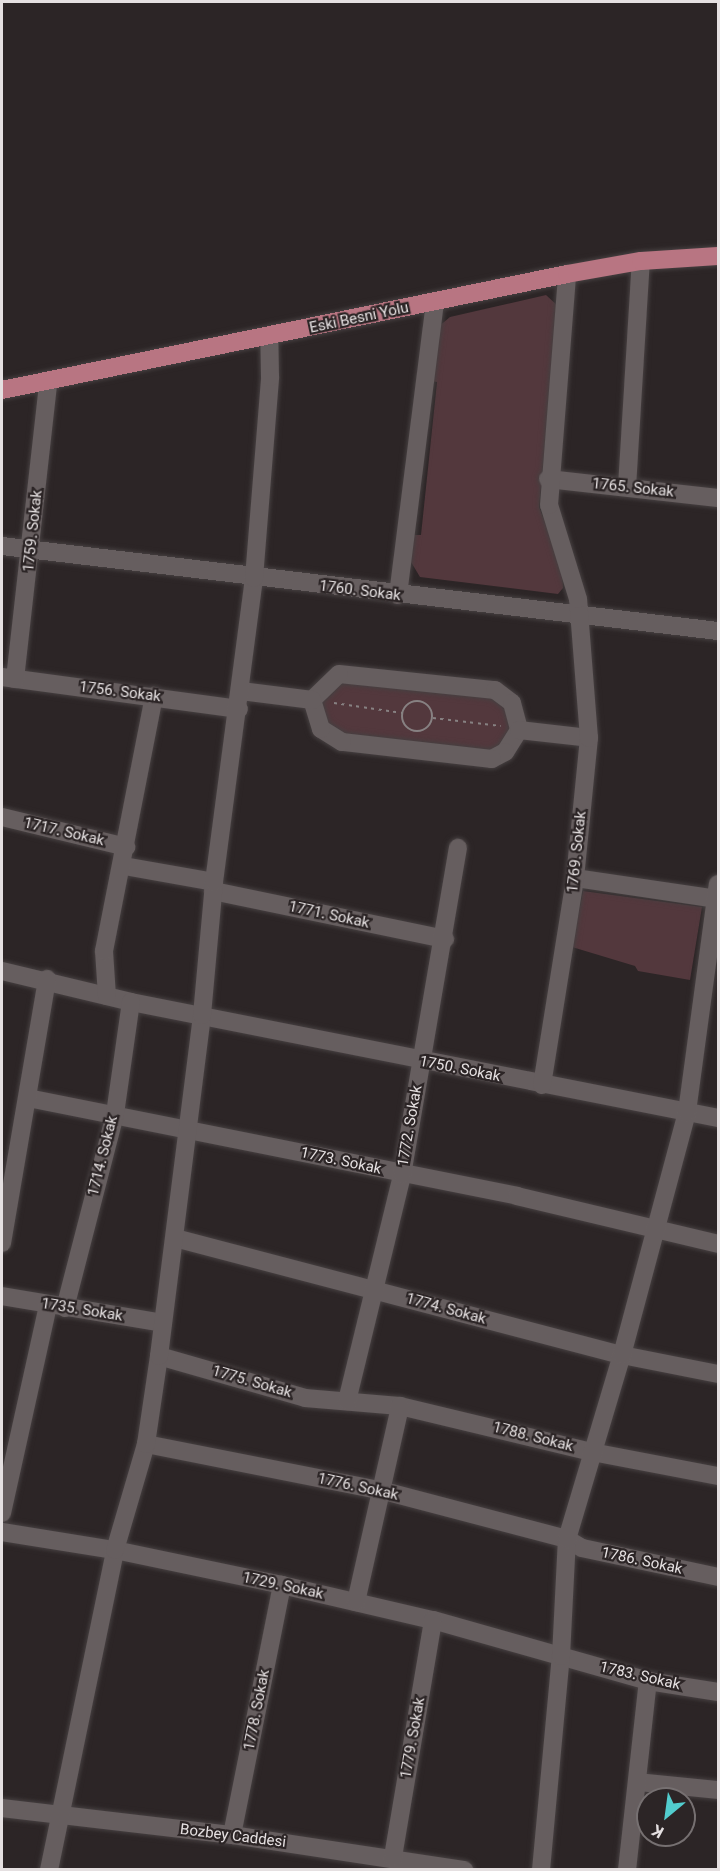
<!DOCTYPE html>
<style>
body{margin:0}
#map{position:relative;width:720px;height:1871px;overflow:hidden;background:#2c2526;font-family:Roboto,sans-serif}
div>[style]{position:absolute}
.green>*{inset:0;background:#53383d}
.path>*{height:2px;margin-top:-1px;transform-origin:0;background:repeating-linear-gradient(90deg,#878182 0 3px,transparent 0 7.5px)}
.path>.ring{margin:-1px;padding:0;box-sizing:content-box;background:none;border:2px solid #878182;border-radius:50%}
.roads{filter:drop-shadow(0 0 2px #464041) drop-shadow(0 0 2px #464041)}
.minor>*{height:18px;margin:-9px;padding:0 9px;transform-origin:9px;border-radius:9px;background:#665e5f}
.major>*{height:18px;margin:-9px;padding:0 9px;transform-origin:9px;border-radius:9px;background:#b87582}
span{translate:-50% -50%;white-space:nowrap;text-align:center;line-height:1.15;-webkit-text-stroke:4.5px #2c2526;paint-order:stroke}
.street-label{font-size:15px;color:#e5e0e1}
.frame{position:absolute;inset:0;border:3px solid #e5e0e1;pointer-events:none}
.north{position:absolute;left:636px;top:1787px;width:60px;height:60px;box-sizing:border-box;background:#2c2526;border:2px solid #767071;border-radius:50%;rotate:209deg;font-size:16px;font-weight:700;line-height:24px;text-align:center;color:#e5e0e1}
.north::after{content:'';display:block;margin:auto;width:21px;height:27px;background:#52cdce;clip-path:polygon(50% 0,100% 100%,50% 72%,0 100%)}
</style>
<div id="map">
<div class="green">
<div style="clip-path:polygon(546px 295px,558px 306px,539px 507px,562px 566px,563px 588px,558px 594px,420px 577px,411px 562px,414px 535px,421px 535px,437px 382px,430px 381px,438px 327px,450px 317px)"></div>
<div style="clip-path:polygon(339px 680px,501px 699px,510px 714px,510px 731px,506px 741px,492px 751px,333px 733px,321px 711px,324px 696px)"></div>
<div style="clip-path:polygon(583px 891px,702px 907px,690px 980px,638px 971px,635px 966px,572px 947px)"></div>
</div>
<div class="path">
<div class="ring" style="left:402px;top:701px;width:28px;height:28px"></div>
<div style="left:334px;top:703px;width:69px;rotate:8.4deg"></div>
<div style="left:433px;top:718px;width:68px;rotate:6.7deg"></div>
</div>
<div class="roads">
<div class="minor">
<div style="left:548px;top:479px;width:171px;rotate:6.4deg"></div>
<div style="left:627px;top:487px;width:226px;rotate:-86.5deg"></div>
<div style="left:2px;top:546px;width:721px;rotate:6.77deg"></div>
<div style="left:398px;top:595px;width:295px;rotate:-82.8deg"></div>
<div style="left:339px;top:674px;width:157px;rotate:5.9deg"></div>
<div style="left:495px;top:690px;width:21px;rotate:37deg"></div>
<div style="left:512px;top:703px;width:28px;rotate:75deg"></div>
<div style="left:519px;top:730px;width:26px;rotate:122deg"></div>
<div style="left:505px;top:752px;width:15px;rotate:152deg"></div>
<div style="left:492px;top:759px;width:151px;rotate:-173.5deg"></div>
<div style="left:342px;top:742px;width:25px;rotate:-148deg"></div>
<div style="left:321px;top:729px;width:30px;rotate:-107deg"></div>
<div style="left:312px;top:700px;width:37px;rotate:-44deg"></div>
<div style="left:2px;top:677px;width:239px;rotate:7.7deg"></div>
<div style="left:15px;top:679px;width:298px;rotate:-83.6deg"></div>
<div style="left:241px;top:691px;width:72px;rotate:7.2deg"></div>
<div style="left:519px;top:730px;width:70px;rotate:6.5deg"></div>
<div style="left:2px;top:817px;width:128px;rotate:13.6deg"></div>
<div style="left:124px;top:866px;width:91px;rotate:10.1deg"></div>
<div style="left:575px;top:878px;width:145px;rotate:8.4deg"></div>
<div style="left:213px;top:891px;width:237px;rotate:11.7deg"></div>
<div style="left:2px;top:971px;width:133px;rotate:13.5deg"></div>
<div style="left:131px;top:1002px;width:598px;rotate:11.18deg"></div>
<div style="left:107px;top:996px;width:45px;rotate:-93.8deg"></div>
<div style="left:104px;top:951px;width:260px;rotate:-78.9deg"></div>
<div style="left:542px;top:1085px;width:210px;rotate:-80.9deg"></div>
<div style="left:575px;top:878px;width:141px;rotate:-84.3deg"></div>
<div style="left:589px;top:738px;width:139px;rotate:-94.5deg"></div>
<div style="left:578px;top:599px;width:98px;rotate:-107.1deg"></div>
<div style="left:549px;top:505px;width:232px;rotate:-85.5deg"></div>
<div style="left:28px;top:1098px;width:499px;rotate:11.3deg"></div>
<div style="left:517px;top:1196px;width:207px;rotate:13.4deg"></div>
<div style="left:175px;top:1238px;width:462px;rotate:14.7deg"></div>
<div style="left:622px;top:1355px;width:98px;rotate:11.2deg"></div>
<div style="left:2px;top:1243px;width:268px;rotate:-80.3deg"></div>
<div style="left:2px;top:1296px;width:163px;rotate:9.5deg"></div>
<div style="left:65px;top:1308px;width:200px;rotate:-75.5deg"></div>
<div style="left:115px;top:1114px;width:113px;rotate:-81.9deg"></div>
<div style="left:159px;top:1356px;width:152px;rotate:16deg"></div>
<div style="left:305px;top:1398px;width:95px;rotate:4.8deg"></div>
<div style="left:400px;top:1406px;width:197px;rotate:13.5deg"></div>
<div style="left:592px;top:1452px;width:128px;rotate:10.8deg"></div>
<div style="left:347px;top:1401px;width:233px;rotate:-76.3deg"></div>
<div style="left:402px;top:1175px;width:332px;rotate:-80.3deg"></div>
<div style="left:146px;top:1444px;width:243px;rotate:11.2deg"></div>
<div style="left:384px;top:1491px;width:189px;rotate:14.7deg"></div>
<div style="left:567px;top:1539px;width:17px;rotate:31deg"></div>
<div style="left:582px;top:1548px;width:139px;rotate:12deg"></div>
<div style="left:2px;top:1513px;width:213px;rotate:-77.5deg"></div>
<div style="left:2px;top:1532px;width:114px;rotate:9.1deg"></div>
<div style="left:115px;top:1550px;width:171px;rotate:11.8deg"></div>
<div style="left:282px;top:1585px;width:155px;rotate:13.1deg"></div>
<div style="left:433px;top:1620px;width:223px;rotate:15.8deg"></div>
<div style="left:648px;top:1681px;width:71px;rotate:8.9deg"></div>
<div style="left:356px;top:1602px;width:201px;rotate:-77.3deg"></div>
<div style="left:638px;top:1782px;width:80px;rotate:5.7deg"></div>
<div style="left:2px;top:1808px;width:232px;rotate:6.7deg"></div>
<div style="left:232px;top:1835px;width:235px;rotate:8.6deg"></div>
<div style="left:232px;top:1835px;width:255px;rotate:-78.7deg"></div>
<div style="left:393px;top:1857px;width:240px;rotate:-80.4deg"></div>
<div style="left:49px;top:1870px;width:327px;rotate:-78.3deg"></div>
<div style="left:115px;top:1550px;width:110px;rotate:-73.7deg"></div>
<div style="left:146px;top:1444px;width:89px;rotate:-81.6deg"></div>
<div style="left:159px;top:1356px;width:344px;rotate:-82.8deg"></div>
<div style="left:202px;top:1015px;width:134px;rotate:-84.8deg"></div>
<div style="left:214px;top:882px;width:307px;rotate:-82.5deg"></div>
<div style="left:254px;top:578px;width:202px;rotate:-85.4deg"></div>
<div style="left:270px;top:377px;width:39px;rotate:-91deg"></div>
<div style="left:541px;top:1870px;width:215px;rotate:-84.7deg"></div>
<div style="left:561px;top:1656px;width:117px;rotate:-87.1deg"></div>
<div style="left:567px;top:1539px;width:192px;rotate:-73.4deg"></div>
<div style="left:622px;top:1355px;width:252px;rotate:-75deg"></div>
<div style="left:687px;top:1112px;width:230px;rotate:-82.3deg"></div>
<div style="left:627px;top:1870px;width:190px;rotate:-83.7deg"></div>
</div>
<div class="major">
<div style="left:2px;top:390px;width:577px;rotate:-11.6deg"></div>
<div style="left:567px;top:274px;width:75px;rotate:-10deg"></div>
<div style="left:641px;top:261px;width:77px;rotate:-3.7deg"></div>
</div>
</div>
<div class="street-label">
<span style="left:359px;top:318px;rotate:-12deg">Eski Besni Yolu</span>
<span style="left:633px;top:488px;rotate:6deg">1765. Sokak</span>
<span style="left:33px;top:531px;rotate:-84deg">1759. Sokak</span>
<span style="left:360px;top:591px;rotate:7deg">1760. Sokak</span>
<span style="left:120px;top:692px;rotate:7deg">1756. Sokak</span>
<span style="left:64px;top:832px;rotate:13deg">1717. Sokak</span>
<span style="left:577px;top:852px;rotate:-84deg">1769. Sokak</span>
<span style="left:329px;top:915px;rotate:12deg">1771. Sokak</span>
<span style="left:460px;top:1069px;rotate:11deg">1750. Sokak</span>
<span style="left:410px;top:1126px;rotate:-80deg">1772. Sokak</span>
<span style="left:103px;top:1156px;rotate:-76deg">1714. Sokak</span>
<span style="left:341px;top:1161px;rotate:12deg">1773. Sokak</span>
<span style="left:446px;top:1309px;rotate:15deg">1774. Sokak</span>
<span style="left:82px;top:1310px;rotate:9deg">1735. Sokak</span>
<span style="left:252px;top:1382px;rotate:16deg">1775. Sokak</span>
<span style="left:533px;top:1437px;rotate:14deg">1788. Sokak</span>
<span style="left:358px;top:1487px;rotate:12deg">1776. Sokak</span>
<span style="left:642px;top:1561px;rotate:12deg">1786. Sokak</span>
<span style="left:283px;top:1586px;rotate:12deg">1729. Sokak</span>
<span style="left:640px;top:1676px;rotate:13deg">1783. Sokak</span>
<span style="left:257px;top:1710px;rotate:-79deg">1778. Sokak</span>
<span style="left:413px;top:1738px;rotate:-80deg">1779. Sokak</span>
<span style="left:233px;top:1836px;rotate:7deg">Bozbey Caddesi</span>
</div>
<div class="frame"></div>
<div class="north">K</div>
</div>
